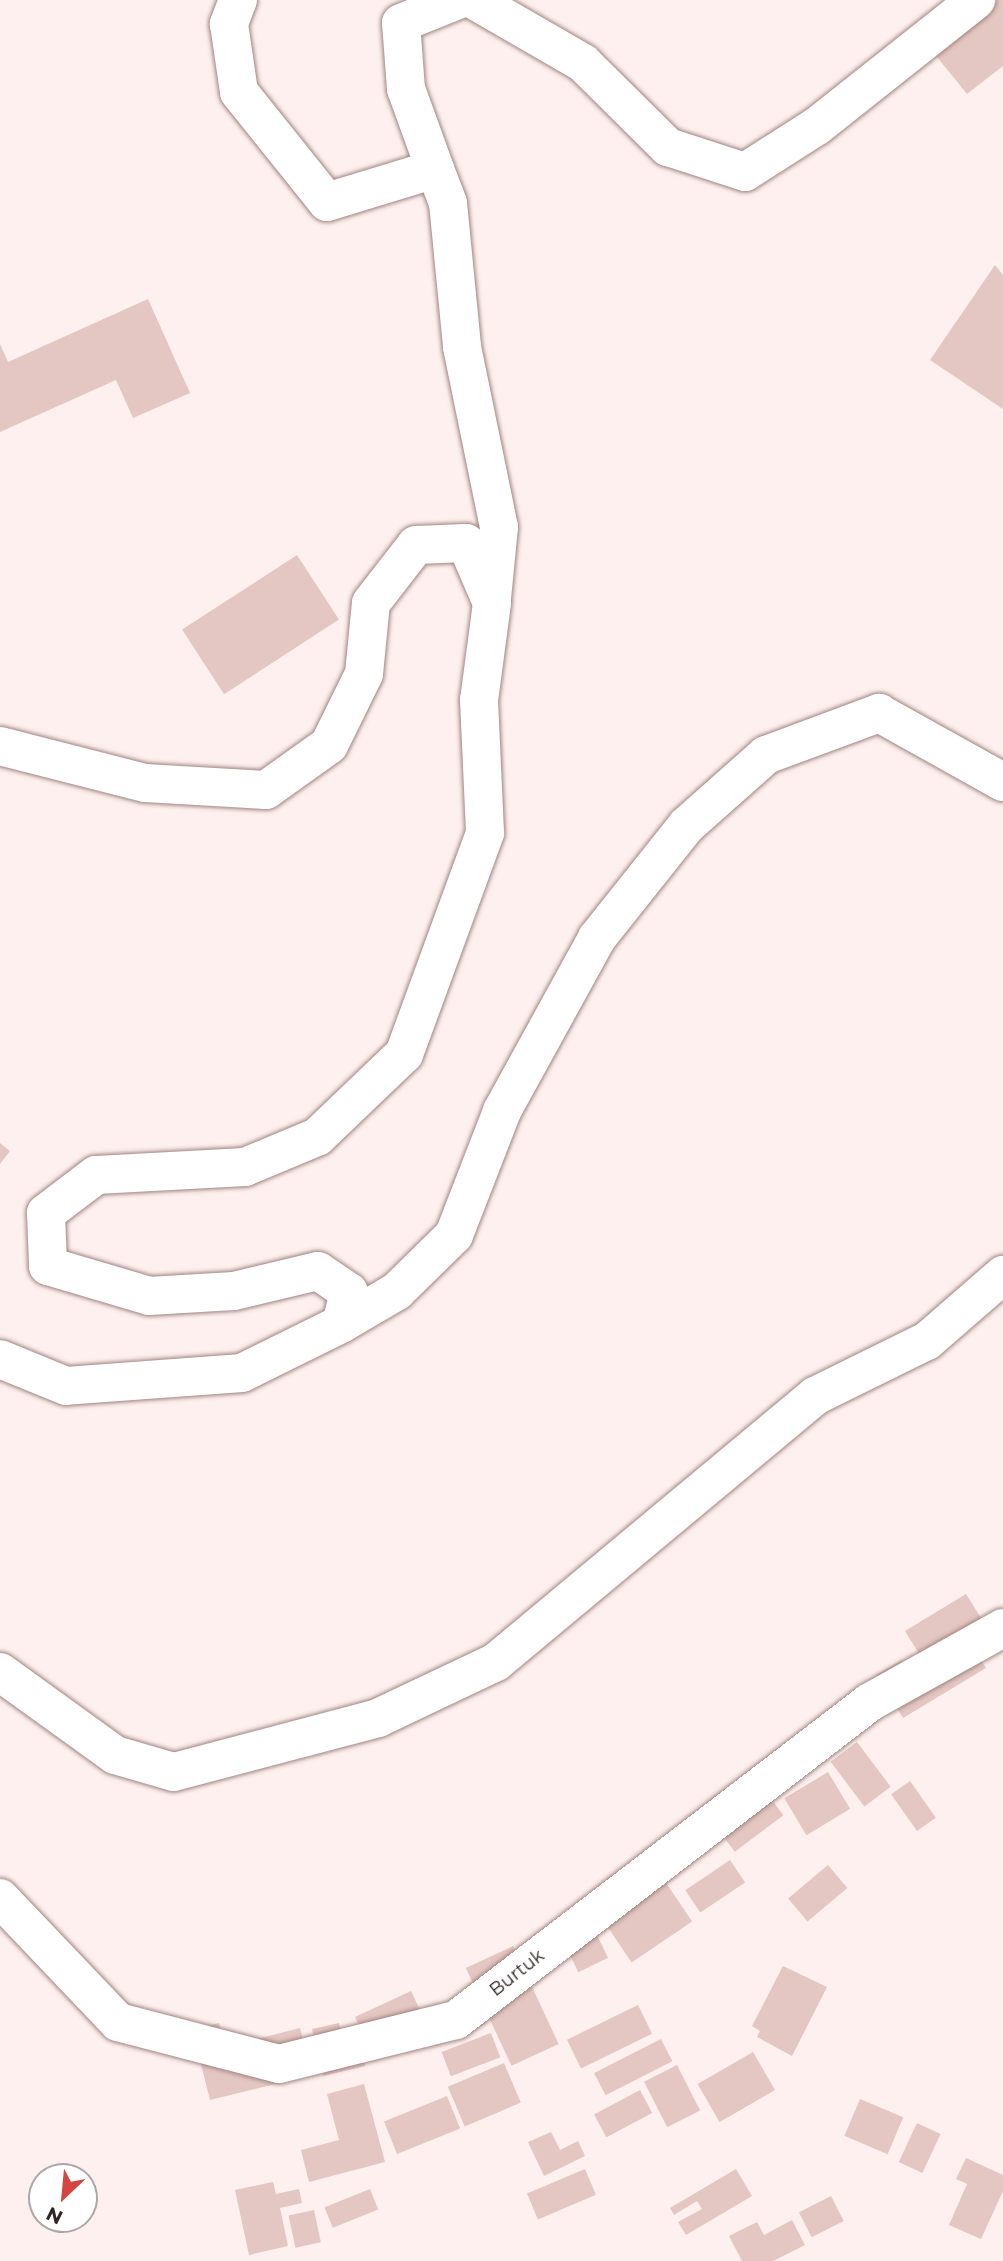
<!DOCTYPE html>
<style>
body{margin:0}
#map{position:relative;width:1003px;height:2261px;overflow:hidden;background:#fdf0ee;font-family:Montserrat,sans-serif}
div>[style]{position:absolute}
.building>*{inset:0;background:#e4c6c2;transform-origin:0 0}
.roads{filter:drop-shadow(0 0 2px #a08480) drop-shadow(0 0 2px #a08480)}
.street>*{height:38px;margin:-19px;padding:0 19px;transform-origin:19px;border-radius:19px;background:#fff}
.primary>*{height:38px;margin:-19px;padding:0 19px;transform-origin:19px;border-radius:19px;background:#fff}
span{translate:-50% -50%;white-space:nowrap;text-align:center;line-height:1.15;-webkit-text-stroke:5px #fff;paint-order:stroke}
.street-label{font-size:18px;color:#2f2422}
.north{position:absolute;left:28px;top:2163px;width:70px;height:70px;box-sizing:border-box;background:#fff;border:2px solid #aca7a7;border-radius:50%;rotate:206deg;font-size:19px;font-weight:700;line-height:28px;text-align:center;color:#2f2422}
.north::after{content:'';display:block;margin:auto;width:24px;height:32px;background:#d44641;clip-path:polygon(50% 0,100% 100%,50% 72%,0 100%)}
</style>
<div id="map">
<div class="building">
<div style="clip-path:polygon(997px 0,1003px 0,1003px 66px,967px 94px,933px 52px)"></div>
<div style="clip-path:polygon(995px 265px,1003px 275px,1003px 409px,930px 360px)"></div>
<div style="clip-path:polygon(148px 299px,190px 393px,133px 418px,116px 380px,0 432px,0 344px,8px 362px)"></div>
<div style="left:297px;top:555px;width:77px;height:137px;rotate:57deg"></div>
<div style="clip-path:polygon(0 1143px,10px 1151px,0 1164px)"></div>
<div style="clip-path:polygon(966px 1594px,986px 1626px,966px 1637px,986px 1668px,903px 1718px,876px 1675px,902px 1660px,907px 1670px,923px 1660px,905px 1631px)"></div>
<div style="left:857px;top:1742px;width:56px;height:33px;rotate:53deg"></div>
<div style="left:828px;top:1772px;width:43px;height:51px;rotate:59deg"></div>
<div style="left:910px;top:1781px;width:45px;height:23px;rotate:55deg"></div>
<div style="left:760px;top:1784px;width:39px;height:61px;rotate:53deg"></div>
<div style="left:730px;top:1860px;width:27px;height:54px;rotate:56deg"></div>
<div style="left:828px;top:1865px;width:30px;height:52px;rotate:50deg"></div>
<div style="left:658px;top:1871px;width:61px;height:73px;rotate:56deg"></div>
<div style="left:594px;top:1929px;width:32px;height:33px;rotate:64deg"></div>
<div style="left:513px;top:1946px;width:108px;height:52px;rotate:65deg"></div>
<div style="clip-path:polygon(783px 1966px,827px 1987px,792px 2056px,757px 2037px,760px 2031px,752px 2026px)"></div>
<div style="clip-path:polygon(411px 1991px,424px 2019px,473px 1997px,485px 2024px,436px 2046px,429px 2031px,373px 2056px,355px 2017px)"></div>
<div style="left:638px;top:2005px;width:32px;height:79px;rotate:64deg"></div>
<div style="clip-path:polygon(219px 2023px,225px 2047px,300px 2028px,312px 2075px,210px 2100px,192px 2029px)"></div>
<div style="clip-path:polygon(339px 2023px,344px 2048px,360px 2044px,365px 2066px,323px 2076px,312px 2029px)"></div>
<div style="left:491px;top:2033px;width:26px;height:53px;rotate:69deg"></div>
<div style="left:661px;top:2039px;width:25px;height:75px;rotate:63deg"></div>
<div style="left:753px;top:2052px;width:44px;height:64px;rotate:60deg"></div>
<div style="left:504px;top:2063px;width:43px;height:61px;rotate:67deg"></div>
<div style="left:677px;top:2065px;width:51px;height:37px;rotate:63deg"></div>
<div style="clip-path:polygon(364px 2084px,385px 2162px,309px 2182px,301px 2150px,339px 2140px,327px 2094px)"></div>
<div style="left:640px;top:2090px;width:26px;height:52px;rotate:62deg"></div>
<div style="left:447px;top:2096px;width:35px;height:68px;rotate:68deg"></div>
<div style="left:860px;top:2099px;width:47px;height:40px;rotate:23deg"></div>
<div style="left:917px;top:2123px;width:26px;height:43px;rotate:25deg"></div>
<div style="clip-path:polygon(551px 2132px,560px 2150px,578px 2141px,585px 2156px,544px 2176px,528px 2142px)"></div>
<div style="clip-path:polygon(966px 2158px,1003px 2175px,1003px 2191px,981px 2239px,949px 2225px,967px 2184px,956px 2179px)"></div>
<div style="left:585px;top:2169px;width:28px;height:63px;rotate:67deg"></div>
<div style="clip-path:polygon(736px 2169px,752px 2196px,686px 2235px,678px 2222px,702px 2209px,697px 2201px,674px 2215px,670px 2208px)"></div>
<div style="clip-path:polygon(273px 2182px,276px 2194px,299px 2189px,302px 2203px,280px 2208px,288px 2246px,249px 2255px,235px 2190px)"></div>
<div style="left:370px;top:2189px;width:22px;height:49px;rotate:68deg"></div>
<div style="left:831px;top:2196px;width:28px;height:36px;rotate:63deg"></div>
<div style="left:314px;top:2210px;width:33px;height:26px;rotate:78deg"></div>
<div style="clip-path:polygon(792px 2220px,805px 2245px,773px 2261px,742px 2261px,729px 2236px,757px 2222px,764px 2235px)"></div>
</div>
<div class="roads">
<div class="street">
<div style="left:238px;top:0;width:26px;rotate:111deg"></div>
<div style="left:229px;top:24px;width:69px;rotate:81.6deg"></div>
<div style="left:239px;top:92px;width:141px;rotate:51.3deg"></div>
<div style="left:327px;top:202px;width:113px;rotate:-17deg"></div>
<div style="left:435px;top:169px;width:36px;rotate:69deg"></div>
<div style="left:448px;top:203px;width:145px;rotate:84.4deg"></div>
<div style="left:462px;top:347px;width:184px;rotate:78.4deg"></div>
<div style="left:499px;top:527px;width:72px;rotate:95.6deg"></div>
<div style="left:474px;top:0;width:126px;rotate:30deg"></div>
<div style="left:583px;top:63px;width:120px;rotate:44.7deg"></div>
<div style="left:668px;top:147px;width:81px;rotate:18deg"></div>
<div style="left:745px;top:172px;width:85px;rotate:-32.6deg"></div>
<div style="left:817px;top:126px;width:203px;rotate:-38.4deg"></div>
<div style="left:435px;top:169px;width:85px;rotate:-109.9deg"></div>
<div style="left:406px;top:89px;width:66px;rotate:-94.3deg"></div>
<div style="left:401px;top:23px;width:61px;rotate:-22deg"></div>
<div style="left:0;top:746px;width:150px;rotate:14.3deg"></div>
<div style="left:145px;top:783px;width:121px;rotate:3.3deg"></div>
<div style="left:266px;top:790px;width:77px;rotate:-35.5deg"></div>
<div style="left:329px;top:745px;width:79px;rotate:-63.8deg"></div>
<div style="left:364px;top:674px;width:71px;rotate:-84.4deg"></div>
<div style="left:371px;top:603px;width:73px;rotate:-52.2deg"></div>
<div style="left:416px;top:545px;width:50px;rotate:-2.3deg"></div>
<div style="left:466px;top:543px;width:65px;rotate:66.6deg"></div>
<div style="left:492px;top:603px;width:98px;rotate:97.6deg"></div>
<div style="left:479px;top:700px;width:133px;rotate:87.4deg"></div>
<div style="left:485px;top:833px;width:235px;rotate:110.1deg"></div>
<div style="left:404px;top:1054px;width:120px;rotate:136.3deg"></div>
<div style="left:317px;top:1137px;width:78px;rotate:157.4deg"></div>
<div style="left:245px;top:1167px;width:149px;rotate:176.9deg"></div>
<div style="left:96px;top:1175px;width:63px;rotate:142.8deg"></div>
<div style="left:46px;top:1213px;width:53px;rotate:87.8deg"></div>
<div style="left:48px;top:1266px;width:105px;rotate:16.5deg"></div>
<div style="left:149px;top:1296px;width:85px;rotate:-3.4deg"></div>
<div style="left:234px;top:1291px;width:86px;rotate:-13.4deg"></div>
<div style="left:318px;top:1271px;width:37px;rotate:34deg"></div>
<div style="left:349px;top:1292px;width:33px;rotate:104deg"></div>
<div style="left:341px;top:1324px;width:110px;rotate:153.7deg"></div>
<div style="left:242px;top:1373px;width:176px;rotate:175.8deg"></div>
<div style="left:66px;top:1386px;width:71px;rotate:-157.8deg"></div>
<div style="left:341px;top:1324px;width:65px;rotate:-30.5deg"></div>
<div style="left:397px;top:1291px;width:80px;rotate:-44.5deg"></div>
<div style="left:454px;top:1235px;width:133px;rotate:-68.8deg"></div>
<div style="left:502px;top:1111px;width:197px;rotate:-61.2deg"></div>
<div style="left:597px;top:938px;width:143px;rotate:-51.5deg"></div>
<div style="left:686px;top:826px;width:107px;rotate:-41.6deg"></div>
<div style="left:766px;top:755px;width:121px;rotate:-20.4deg"></div>
<div style="left:879px;top:713px;width:142px;rotate:29.1deg"></div>
<div style="left:0;top:1672px;width:142px;rotate:35.8deg"></div>
<div style="left:115px;top:1755px;width:61px;rotate:16.1deg"></div>
<div style="left:174px;top:1772px;width:211px;rotate:-14.8deg"></div>
<div style="left:378px;top:1718px;width:131px;rotate:-25.4deg"></div>
<div style="left:496px;top:1662px;width:415px;rotate:-39.8deg"></div>
<div style="left:815px;top:1396px;width:125px;rotate:-26.2deg"></div>
<div style="left:927px;top:1341px;width:101px;rotate:-41deg"></div>
</div>
<div class="primary">
<div style="left:0;top:1898px;width:171px;rotate:46.4deg"></div>
<div style="left:118px;top:2022px;width:166px;rotate:14.6deg"></div>
<div style="left:279px;top:2064px;width:182px;rotate:-14deg"></div>
<div style="left:456px;top:2020px;width:522px;rotate:-37.53deg"></div>
<div style="left:870px;top:1702px;width:152px;rotate:-29.1deg"></div>
</div>
</div>
<div class="street-label">
<span style="left:517px;top:1973px;rotate:-38deg">Burtuk</span>
</div>
<div class="north">N</div>
</div>
